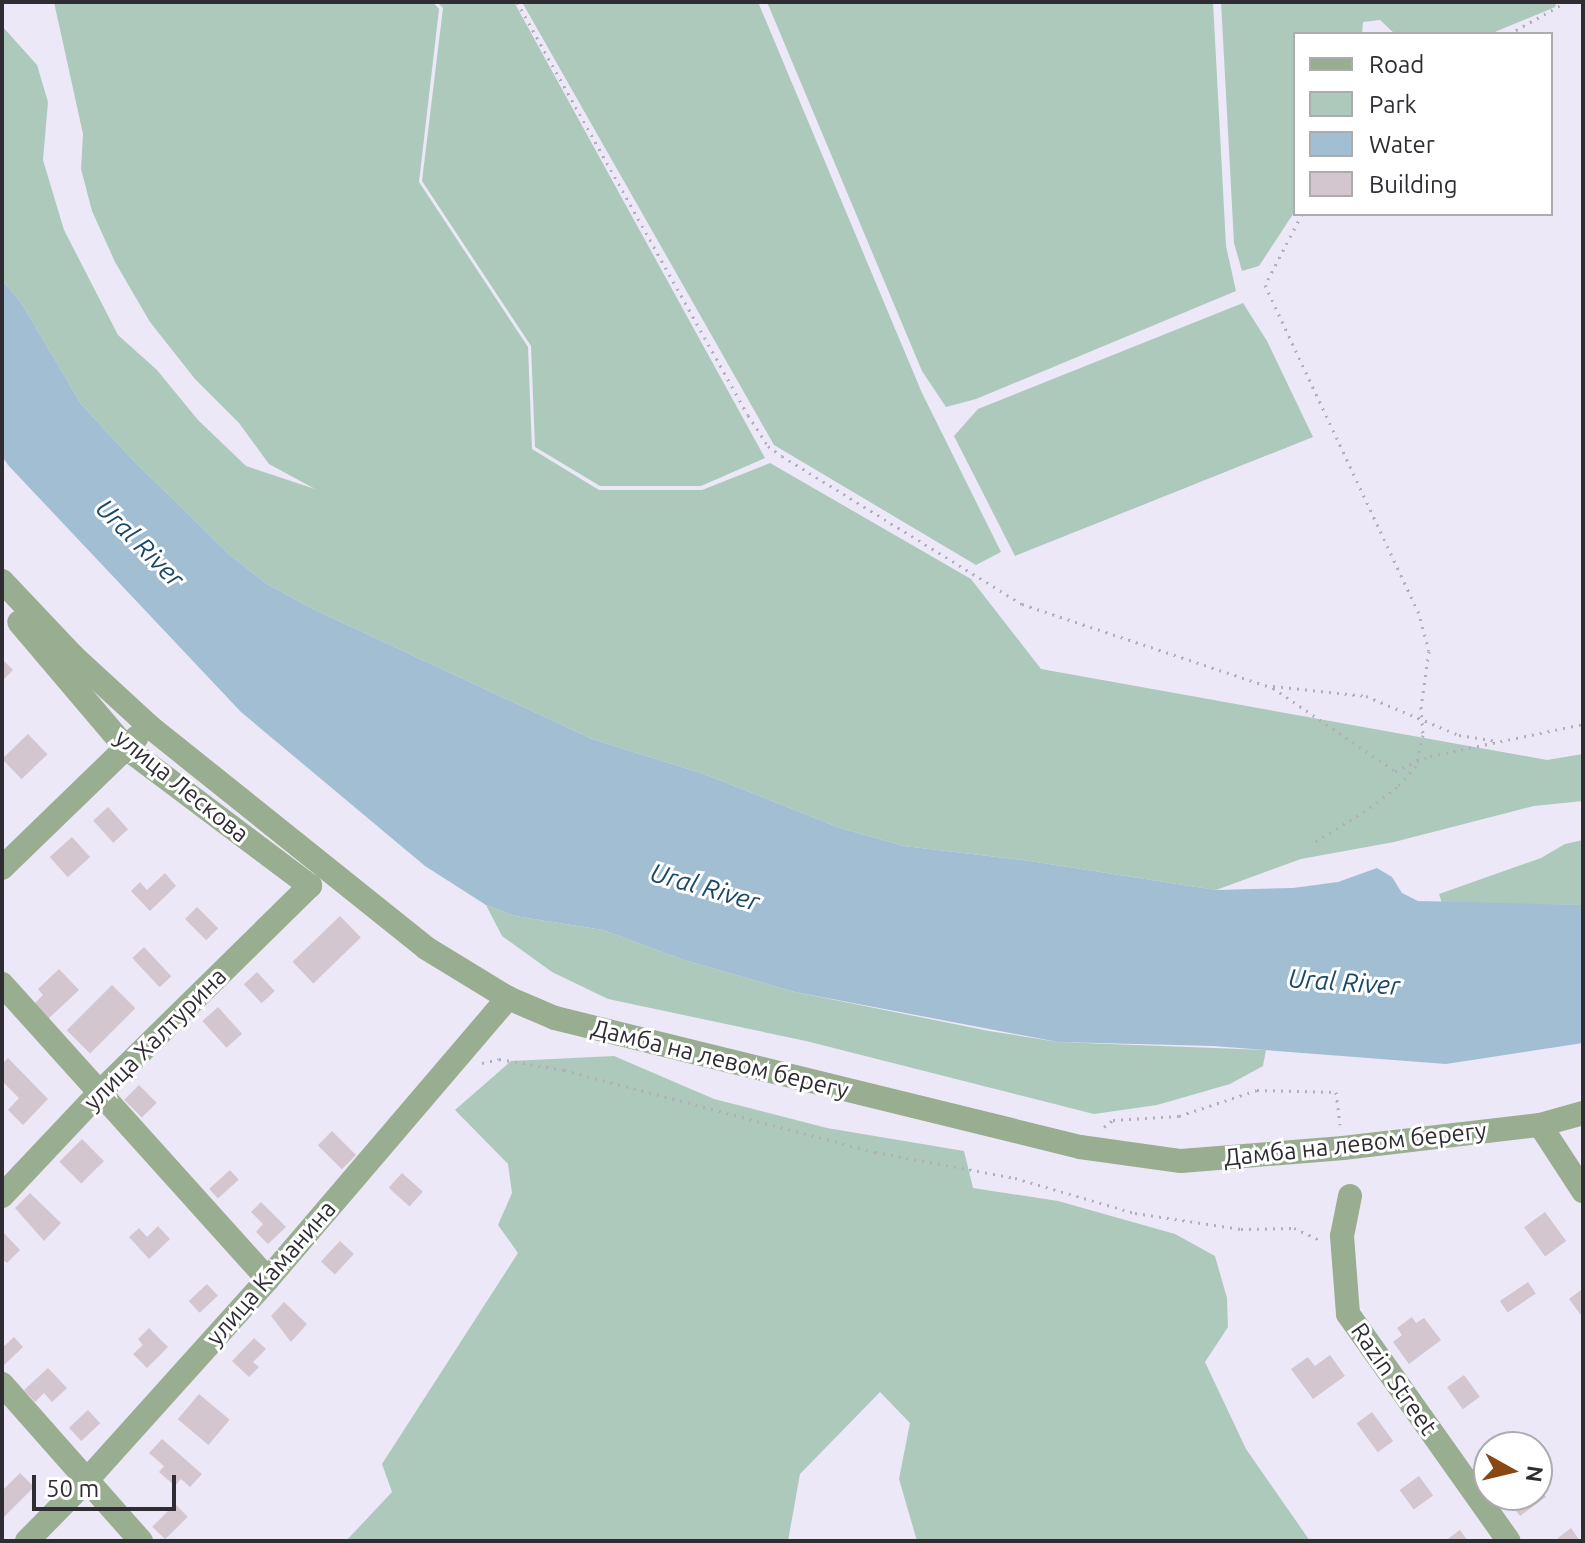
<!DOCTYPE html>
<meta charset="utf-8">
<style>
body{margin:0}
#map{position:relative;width:1585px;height:1543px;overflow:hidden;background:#ece8f7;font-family:Ubuntu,sans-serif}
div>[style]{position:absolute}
.green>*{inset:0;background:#adc9bb}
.water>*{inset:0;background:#a2bed3}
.building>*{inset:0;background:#d4c6ce;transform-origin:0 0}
.path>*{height:3px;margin-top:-1.5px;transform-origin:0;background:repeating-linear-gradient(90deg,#b2aeba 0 2px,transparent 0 8px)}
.minor>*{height:24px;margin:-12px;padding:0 12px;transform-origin:12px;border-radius:12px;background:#99ad90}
span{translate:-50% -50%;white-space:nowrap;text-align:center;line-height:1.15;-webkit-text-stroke:6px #fff;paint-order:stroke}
.street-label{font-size:24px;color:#2f2d33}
.water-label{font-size:26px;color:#1a4968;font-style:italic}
.frame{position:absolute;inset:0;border:4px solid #2f2d33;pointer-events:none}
.legend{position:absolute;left:1293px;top:32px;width:260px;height:184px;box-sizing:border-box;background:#fff;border:2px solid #acabad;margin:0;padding:10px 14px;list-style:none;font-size:24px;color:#2f2d33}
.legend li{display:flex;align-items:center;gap:16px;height:40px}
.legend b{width:40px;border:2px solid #acabad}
.north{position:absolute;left:1473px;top:1431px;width:80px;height:80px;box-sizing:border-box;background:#fff;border:2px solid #acabad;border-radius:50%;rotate:98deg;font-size:22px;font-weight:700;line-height:32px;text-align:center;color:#2f2d33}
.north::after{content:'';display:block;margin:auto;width:28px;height:36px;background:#894812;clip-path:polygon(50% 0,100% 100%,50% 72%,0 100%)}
.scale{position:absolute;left:32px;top:1475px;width:144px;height:36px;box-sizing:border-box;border:4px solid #2f2d33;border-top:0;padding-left:10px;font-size:24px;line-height:28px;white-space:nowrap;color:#2f2d33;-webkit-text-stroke:6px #fff;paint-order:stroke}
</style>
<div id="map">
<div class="green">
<div style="clip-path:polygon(54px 2px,433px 2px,439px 9px,419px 182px,528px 347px,532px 449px,599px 490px,702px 490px,770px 463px,971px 579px,1041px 669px,1547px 760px,1583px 754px,1583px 801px,1534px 806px,1394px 842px,1301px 859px,1216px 890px,1023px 860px,904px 846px,840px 828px,704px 774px,592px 739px,313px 609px,267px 584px,231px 556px,131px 458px,81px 404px,22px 304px,2px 280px,2px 26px,37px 65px,48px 102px,43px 160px,64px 230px,118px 335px,157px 370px,198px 420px,246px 466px,315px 489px,269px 464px,239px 423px,195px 379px,150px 322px,115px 262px,92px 211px,81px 169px,83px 134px)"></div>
<div style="clip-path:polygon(437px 2px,514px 2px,765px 458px,701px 486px,600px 486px,535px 447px,531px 346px,422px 181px,443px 8px)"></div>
<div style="clip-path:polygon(522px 2px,758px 2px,922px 393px,1001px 552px,976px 565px,774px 445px)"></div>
<div style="clip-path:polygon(767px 2px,1213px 2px,1226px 246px,1236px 291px,976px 399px,946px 407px,922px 371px)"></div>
<div style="clip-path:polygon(1221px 2px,1557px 2px,1555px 7px,1490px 34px,1395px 34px,1380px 20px,1363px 22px,1362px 34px,1295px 34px,1295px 211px,1259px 266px,1242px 271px,1234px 243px)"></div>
<div style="clip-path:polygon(1243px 303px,1267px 341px,1313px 437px,1015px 556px,954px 436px,978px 409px)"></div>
<div style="clip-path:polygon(1583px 840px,1583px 905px,1442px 903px,1439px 894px,1541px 858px,1565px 844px)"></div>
<div style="clip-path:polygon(486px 905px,515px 916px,603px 930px,684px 960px,795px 992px,989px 1031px,1058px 1042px,1266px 1050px,1263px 1066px,1230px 1084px,1157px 1105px,1094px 1114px,806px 1041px,608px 999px,552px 972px,502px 936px)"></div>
<div style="clip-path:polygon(614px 1056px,714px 1099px,827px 1128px,964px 1151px,973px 1188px,1058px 1201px,1175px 1234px,1215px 1256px,1227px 1298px,1228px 1327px,1205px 1362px,1246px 1449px,1310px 1541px,917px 1541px,899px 1479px,910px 1423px,880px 1392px,800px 1474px,788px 1541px,346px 1541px,392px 1492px,382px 1464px,518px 1253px,498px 1225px,512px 1193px,508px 1164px,455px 1110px,511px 1061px)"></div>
</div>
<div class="water">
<div style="clip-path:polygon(2px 280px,22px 304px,81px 404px,131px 458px,231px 556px,267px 584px,313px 609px,592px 739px,704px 774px,840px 828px,904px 846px,1023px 860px,1216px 890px,1293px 888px,1338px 882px,1377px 868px,1392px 877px,1402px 893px,1418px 901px,1583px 905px,1583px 1043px,1446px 1064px,1213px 1046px,1058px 1042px,795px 992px,684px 960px,603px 930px,515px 916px,486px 905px,425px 866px,241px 712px,8px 465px,2px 456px)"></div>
</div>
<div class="building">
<div style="clip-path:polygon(2px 659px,13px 670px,2px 681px)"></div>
<div style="left:28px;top:734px;width:28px;height:36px;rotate:46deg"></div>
<div style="left:108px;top:807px;width:30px;height:20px;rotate:48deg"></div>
<div style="left:72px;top:837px;width:27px;height:30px;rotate:48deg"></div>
<div style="clip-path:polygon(165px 873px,176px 886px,150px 911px,131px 891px,140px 882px,147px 890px)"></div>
<div style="left:197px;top:907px;width:30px;height:17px;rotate:45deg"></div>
<div style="left:340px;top:916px;width:30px;height:66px;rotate:46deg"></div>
<div style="left:144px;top:947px;width:40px;height:16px;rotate:47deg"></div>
<div style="clip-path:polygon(59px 969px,79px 990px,47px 1020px,33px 1005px,43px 995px,38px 989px)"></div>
<div style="left:257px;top:972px;width:26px;height:18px;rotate:47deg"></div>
<div style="left:112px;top:985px;width:33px;height:64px;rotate:45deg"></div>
<div style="left:218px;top:1007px;width:36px;height:21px;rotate:48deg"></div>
<div style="clip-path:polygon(8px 1058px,48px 1099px,23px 1125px,8px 1110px,19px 1098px,2px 1081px,2px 1064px)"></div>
<div style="left:139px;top:1085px;width:25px;height:21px;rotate:45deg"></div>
<div style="left:332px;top:1131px;width:34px;height:20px;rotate:45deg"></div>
<div style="left:82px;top:1139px;width:31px;height:32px;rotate:45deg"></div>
<div style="left:230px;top:1170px;width:13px;height:28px;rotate:48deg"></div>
<div style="left:402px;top:1173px;width:28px;height:20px;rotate:42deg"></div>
<div style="clip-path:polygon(30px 1193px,61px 1223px,44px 1241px,15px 1208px)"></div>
<div style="clip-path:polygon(261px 1202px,286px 1227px,268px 1244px,256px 1232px,263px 1224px,251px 1212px)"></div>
<div style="left:1545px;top:1212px;width:36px;height:26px;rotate:54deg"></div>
<div style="clip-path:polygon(158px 1226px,170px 1239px,149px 1259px,129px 1237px,139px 1228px,147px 1237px)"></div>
<div style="clip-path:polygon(2px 1231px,20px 1250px,7px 1263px,2px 1259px)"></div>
<div style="left:340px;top:1241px;width:19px;height:28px;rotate:43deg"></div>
<div style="left:1528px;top:1282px;width:14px;height:34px;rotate:56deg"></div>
<div style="left:207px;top:1284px;width:16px;height:25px;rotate:47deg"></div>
<div style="clip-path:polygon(1581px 1290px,1583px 1294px,1583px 1318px,1569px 1299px)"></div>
<div style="clip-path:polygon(284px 1302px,307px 1324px,291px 1342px,271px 1316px)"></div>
<div style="clip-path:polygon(1412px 1317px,1416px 1323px,1424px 1318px,1441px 1340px,1409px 1364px,1393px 1342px,1402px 1335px,1397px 1328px)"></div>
<div style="clip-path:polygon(149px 1328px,168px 1347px,147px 1368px,133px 1354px,143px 1345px,138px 1339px)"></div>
<div style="clip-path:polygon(14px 1337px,23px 1347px,2px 1367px,2px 1348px)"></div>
<div style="clip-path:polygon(254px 1338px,266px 1349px,253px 1362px,259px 1367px,249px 1377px,232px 1361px)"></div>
<div style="clip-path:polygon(1330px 1355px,1345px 1376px,1313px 1399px,1291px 1369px,1308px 1357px,1315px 1366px)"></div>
<div style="clip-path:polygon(48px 1368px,67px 1388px,52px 1402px,44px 1393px,35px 1402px,24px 1390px)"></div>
<div style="left:1464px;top:1375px;width:27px;height:21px;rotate:54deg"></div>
<div style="left:199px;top:1394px;width:40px;height:33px;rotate:40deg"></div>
<div style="left:88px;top:1410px;width:18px;height:26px;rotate:47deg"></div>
<div style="left:1372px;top:1412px;width:36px;height:19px;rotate:54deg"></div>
<div style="clip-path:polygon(162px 1439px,202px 1474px,190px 1487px,181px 1479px,175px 1486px,159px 1472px,164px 1466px,149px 1453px)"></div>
<div style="clip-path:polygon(20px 1473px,34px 1487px,2px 1519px,2px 1491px)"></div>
<div style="left:1419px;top:1476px;width:24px;height:24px;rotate:54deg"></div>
<div style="clip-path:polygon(1537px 1484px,1546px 1497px,1520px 1516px,1508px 1500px,1515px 1495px,1537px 1495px)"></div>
<div style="left:175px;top:1504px;width:18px;height:32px;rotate:45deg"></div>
<div style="clip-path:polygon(1571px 1528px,1580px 1541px,1560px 1541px,1558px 1538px)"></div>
<div style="clip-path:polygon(1460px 1530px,1468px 1541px,1445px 1541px)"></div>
</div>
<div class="path">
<div style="left:517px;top:2px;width:473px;rotate:60.8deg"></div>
<div style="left:748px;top:415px;width:37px;rotate:57deg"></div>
<div style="left:768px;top:446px;width:17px;rotate:36deg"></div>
<div style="left:782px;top:456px;width:282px;rotate:31.7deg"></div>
<div style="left:1022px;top:604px;width:265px;rotate:18.5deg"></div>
<div style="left:1273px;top:688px;width:148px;rotate:34.2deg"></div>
<div style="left:1395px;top:771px;width:38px;rotate:-23deg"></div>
<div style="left:1430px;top:756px;width:156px;rotate:-11.8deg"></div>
<div style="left:1509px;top:34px;width:65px;rotate:-29.3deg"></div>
<div style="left:1302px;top:214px;width:80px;rotate:117.5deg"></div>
<div style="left:1265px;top:285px;width:360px;rotate:64.9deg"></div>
<div style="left:1418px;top:611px;width:41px;rotate:74.6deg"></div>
<div style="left:1429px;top:651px;width:57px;rotate:98.1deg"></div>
<div style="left:1421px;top:707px;width:28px;rotate:86deg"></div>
<div style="left:1423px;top:735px;width:32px;rotate:103deg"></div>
<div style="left:1416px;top:766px;width:28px;rotate:132deg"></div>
<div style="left:1397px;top:787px;width:40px;rotate:143deg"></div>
<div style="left:1365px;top:811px;width:61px;rotate:148.4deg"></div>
<div style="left:1273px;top:686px;width:94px;rotate:6.1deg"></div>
<div style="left:1366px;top:696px;width:101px;rotate:22.8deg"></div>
<div style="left:1459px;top:735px;width:37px;rotate:9deg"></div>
<div style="left:482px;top:1063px;width:17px;rotate:-13deg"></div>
<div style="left:499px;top:1059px;width:66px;rotate:9.6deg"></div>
<div style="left:564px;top:1070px;width:322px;rotate:14.8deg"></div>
<div style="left:875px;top:1152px;width:142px;rotate:10.5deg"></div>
<div style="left:1015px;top:1178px;width:125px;rotate:16.3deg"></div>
<div style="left:1135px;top:1213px;width:107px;rotate:8.6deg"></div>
<div style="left:1241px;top:1229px;width:53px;rotate:-1.1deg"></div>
<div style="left:1294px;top:1228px;width:29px;rotate:25deg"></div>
<div style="left:1104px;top:1127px;width:11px;rotate:-38deg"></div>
<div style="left:1113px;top:1120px;width:66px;rotate:-3.5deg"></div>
<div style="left:1179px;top:1116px;width:82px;rotate:-18.4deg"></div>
<div style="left:1257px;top:1090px;width:79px;rotate:1.5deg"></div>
<div style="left:1336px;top:1092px;width:33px;rotate:83deg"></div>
</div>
<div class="minor">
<div style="left:2px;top:581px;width:103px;rotate:46.6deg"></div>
<div style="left:73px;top:656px;width:103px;rotate:42.6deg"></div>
<div style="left:149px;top:726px;width:355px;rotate:38.7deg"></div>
<div style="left:426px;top:948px;width:96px;rotate:31.4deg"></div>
<div style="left:508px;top:998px;width:51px;rotate:23.1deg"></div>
<div style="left:555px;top:1018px;width:541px;rotate:13.8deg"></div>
<div style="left:1080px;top:1147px;width:102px;rotate:7.9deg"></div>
<div style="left:1181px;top:1161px;width:163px;rotate:-4.6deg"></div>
<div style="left:1343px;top:1148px;width:198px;rotate:-6.7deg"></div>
<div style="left:1540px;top:1125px;width:45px;rotate:-15.6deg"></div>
<div style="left:2px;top:868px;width:187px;rotate:-44.1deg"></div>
<div style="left:2px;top:984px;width:397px;rotate:48deg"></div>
<div style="left:1540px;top:1125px;width:79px;rotate:56.9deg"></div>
<div style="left:2px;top:1196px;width:141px;rotate:-46.7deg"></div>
<div style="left:99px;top:1093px;width:296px;rotate:-44.5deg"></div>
<div style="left:310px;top:886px;width:230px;rotate:-143.1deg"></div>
<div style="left:126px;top:748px;width:165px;rotate:-130.3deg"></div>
<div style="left:1350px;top:1196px;width:41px;rotate:101.3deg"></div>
<div style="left:1342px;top:1236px;width:78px;rotate:85.6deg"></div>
<div style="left:1348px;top:1314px;width:278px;rotate:54.7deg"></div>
<div style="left:2px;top:1384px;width:210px;rotate:48.5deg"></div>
<div style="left:27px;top:1541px;width:86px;rotate:-45.5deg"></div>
<div style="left:87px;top:1480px;width:270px;rotate:-48deg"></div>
<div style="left:268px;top:1279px;width:370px;rotate:-49.5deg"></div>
</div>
<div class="street-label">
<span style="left:182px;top:786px;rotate:39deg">улица Лескова</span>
<span style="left:155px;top:1039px;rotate:-45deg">улица Халтурина</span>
<span style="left:720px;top:1059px;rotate:14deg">Дамба на левом берегу</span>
<span style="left:1355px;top:1144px;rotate:-6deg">Дамба на левом берегу</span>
<span style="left:271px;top:1273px;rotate:-49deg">улица Каманина</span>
<span style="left:1394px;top:1379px;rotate:55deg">Razin Street</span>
</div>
<div class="water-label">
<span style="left:140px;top:543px;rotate:45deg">Ural River</span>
<span style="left:705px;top:887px;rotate:16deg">Ural River</span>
<span style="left:1344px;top:982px;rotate:4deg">Ural River</span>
</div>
<div class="frame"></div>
<ul class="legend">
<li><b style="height:10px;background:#99ad90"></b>Road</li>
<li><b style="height:22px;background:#adc9bb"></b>Park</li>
<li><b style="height:22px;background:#a2bed3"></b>Water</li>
<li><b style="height:22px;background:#d4c6ce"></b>Building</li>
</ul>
<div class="north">N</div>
<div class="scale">50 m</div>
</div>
